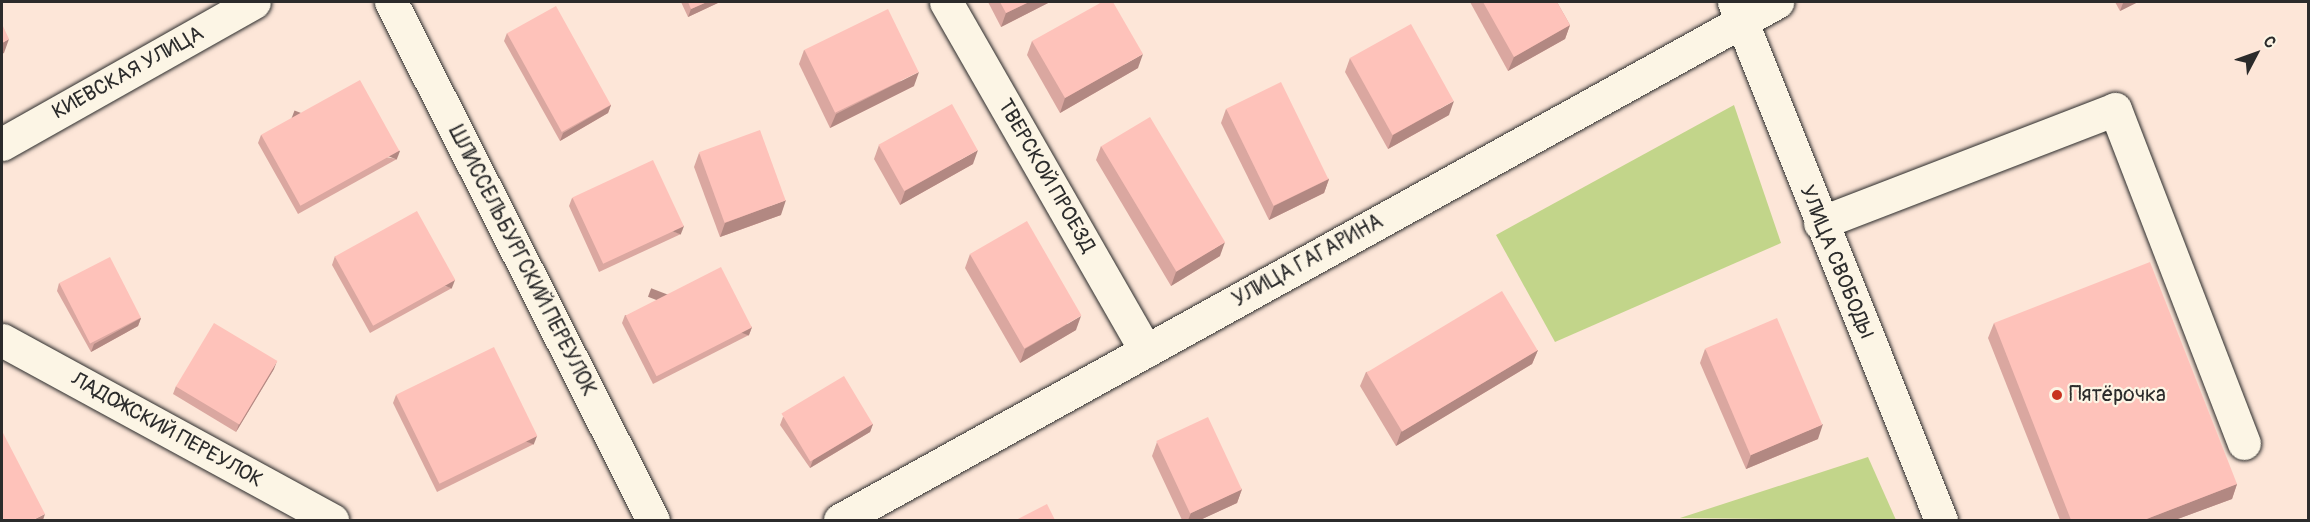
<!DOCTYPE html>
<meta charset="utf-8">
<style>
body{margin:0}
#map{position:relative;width:2310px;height:522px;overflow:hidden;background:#fde6d8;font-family:Pangolin,sans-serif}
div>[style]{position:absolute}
.green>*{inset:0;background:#c2d58a}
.roads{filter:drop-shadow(0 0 2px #2b2b2b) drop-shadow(0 0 2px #2b2b2b)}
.minor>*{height:33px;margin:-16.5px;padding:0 16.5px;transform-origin:16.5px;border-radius:16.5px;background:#fcf5e5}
.wall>*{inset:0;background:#daa7a0}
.shaded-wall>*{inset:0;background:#b28882;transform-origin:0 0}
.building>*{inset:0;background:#fec2ba;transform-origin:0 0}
.dots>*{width:16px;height:16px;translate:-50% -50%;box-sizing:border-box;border:3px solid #fcf5e5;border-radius:50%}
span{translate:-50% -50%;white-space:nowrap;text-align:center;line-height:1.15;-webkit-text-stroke:4.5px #fcf5e5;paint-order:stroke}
.street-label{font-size:21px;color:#2b2b2b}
.poi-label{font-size:21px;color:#2b2b2b}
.left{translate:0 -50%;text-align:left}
.frame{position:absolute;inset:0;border:3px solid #2b2b2b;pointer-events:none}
.north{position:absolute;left:2226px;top:24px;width:60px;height:60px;-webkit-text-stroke:4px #fcf5e5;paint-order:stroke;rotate:49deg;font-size:16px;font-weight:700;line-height:24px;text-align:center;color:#2b2b2b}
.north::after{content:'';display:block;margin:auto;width:21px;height:27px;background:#2b2b2b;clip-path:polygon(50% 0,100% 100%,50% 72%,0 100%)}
</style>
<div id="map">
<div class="green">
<div style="clip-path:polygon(1734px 105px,1781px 243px,1555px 342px,1496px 235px)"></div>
<div style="clip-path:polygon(1868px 457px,1896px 520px,1680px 518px)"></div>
</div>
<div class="roads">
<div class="minor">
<div style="left:391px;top:2px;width:580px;rotate:63.17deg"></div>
<div style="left:946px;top:2px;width:402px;rotate:60.2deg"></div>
<div style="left:1734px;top:2px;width:558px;rotate:68.22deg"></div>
<div style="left:2px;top:144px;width:289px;rotate:-29.4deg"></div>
<div style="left:1820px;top:223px;width:316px;rotate:-21.1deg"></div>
<div style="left:2115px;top:109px;width:358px;rotate:68.9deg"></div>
<div style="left:2px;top:340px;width:376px;rotate:28.6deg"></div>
<div style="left:840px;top:520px;width:1071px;rotate:-28.94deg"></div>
</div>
</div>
<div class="wall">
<div style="clip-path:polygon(681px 2px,720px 2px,688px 17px)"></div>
<div style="clip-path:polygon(988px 2px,1050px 2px,1001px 27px)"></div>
<div style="clip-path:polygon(1470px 2px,1557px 2px,1570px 25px,1565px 39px,1508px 71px)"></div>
<div style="clip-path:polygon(2115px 2px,2138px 2px,2120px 11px)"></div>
<div style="clip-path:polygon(507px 33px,611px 105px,608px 113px,560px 141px,504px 41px)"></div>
<div style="clip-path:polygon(1032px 41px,1138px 68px,1060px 113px,1027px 55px)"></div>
<div style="clip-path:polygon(804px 50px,914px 86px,830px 128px,799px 64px)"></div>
<div style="clip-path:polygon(1350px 58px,1449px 115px,1388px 149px,1345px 72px)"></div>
<div style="clip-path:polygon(1226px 109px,1329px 179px,1324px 193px,1269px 220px,1221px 123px)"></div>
<div style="clip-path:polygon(261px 135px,397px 159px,298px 214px,258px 143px)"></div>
<div style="clip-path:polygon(879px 145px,973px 164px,900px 205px,874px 159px)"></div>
<div style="clip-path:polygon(1101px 146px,1220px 256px,1171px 286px,1096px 160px)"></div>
<div style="clip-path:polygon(699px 153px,781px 215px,720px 237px,694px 167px)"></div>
<div style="clip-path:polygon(572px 198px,681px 234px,599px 272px,569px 206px)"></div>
<div style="clip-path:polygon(970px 254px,1076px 330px,1020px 363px,965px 268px)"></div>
<div style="clip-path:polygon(335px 256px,452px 288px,370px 333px,332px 265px)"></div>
<div style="clip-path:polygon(59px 283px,141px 318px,138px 326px,91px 352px,57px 291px)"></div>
<div style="clip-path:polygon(625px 315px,752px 327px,749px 335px,653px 384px,622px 323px)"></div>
<div style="clip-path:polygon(1994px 323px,2237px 484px,2232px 499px,2175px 520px,2060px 520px,1988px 338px)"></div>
<div style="clip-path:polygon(1705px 349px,1818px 439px,1746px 469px,1700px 363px)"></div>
<div style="clip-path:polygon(1538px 350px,1532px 364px,1396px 446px,1360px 386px,1366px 372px)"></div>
<div style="clip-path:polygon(274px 369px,236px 432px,173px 394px,176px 386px)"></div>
<div style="clip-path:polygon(396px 395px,534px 444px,437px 492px,393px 403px)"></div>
<div style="clip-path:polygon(783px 417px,873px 424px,870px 432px,810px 468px,780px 425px)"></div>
<div style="clip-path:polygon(1157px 442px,1242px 489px,1237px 503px,1200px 520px,1182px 520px,1152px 456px)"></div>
</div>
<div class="shaded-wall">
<div style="clip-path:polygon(707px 2px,720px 2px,688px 17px,691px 9px)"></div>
<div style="clip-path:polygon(1029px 2px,1050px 2px,1001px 27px,1006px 13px)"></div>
<div style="clip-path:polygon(2125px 2px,2138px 2px,2120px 11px,2123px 3px)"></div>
<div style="clip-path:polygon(1570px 25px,1565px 39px,1508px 71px,1514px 57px)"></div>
<div style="clip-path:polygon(9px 39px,4px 53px,2px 54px,2px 43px)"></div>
<div style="clip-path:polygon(1143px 54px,1138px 68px,1060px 113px,1065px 98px)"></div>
<div style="clip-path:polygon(919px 72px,914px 86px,830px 128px,836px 114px)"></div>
<div style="clip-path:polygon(1454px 101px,1449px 115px,1388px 149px,1393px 135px)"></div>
<div style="clip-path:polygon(611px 105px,608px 113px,560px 141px,563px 133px)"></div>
<div style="clip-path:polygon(978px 150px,973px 164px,900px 205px,905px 191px)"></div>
<div style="left:400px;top:151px;width:9px;height:113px;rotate:111deg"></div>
<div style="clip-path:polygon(1329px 179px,1324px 193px,1269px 220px,1274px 206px)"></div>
<div style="clip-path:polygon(786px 200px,781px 215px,720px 237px,725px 223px)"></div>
<div style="left:684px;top:226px;width:9px;height:90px;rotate:111deg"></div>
<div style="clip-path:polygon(1225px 242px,1220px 256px,1171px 286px,1176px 272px)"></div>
<div style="left:455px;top:280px;width:9px;height:94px;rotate:111deg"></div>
<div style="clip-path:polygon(1081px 316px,1076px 330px,1020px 363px,1025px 349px)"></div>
<div style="clip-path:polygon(141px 318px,138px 326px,91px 352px,94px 344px)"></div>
<div style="left:752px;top:327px;width:9px;height:108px;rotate:111deg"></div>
<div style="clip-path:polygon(1538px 350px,1532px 364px,1396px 446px,1401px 432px)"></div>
<div style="clip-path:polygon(277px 361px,274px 369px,236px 432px,239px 424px)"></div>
<div style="clip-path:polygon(873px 424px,870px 432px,810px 468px,813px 460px)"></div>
<div style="clip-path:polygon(1823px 424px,1818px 439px,1746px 469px,1751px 455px)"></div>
<div style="left:537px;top:436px;width:9px;height:108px;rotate:111deg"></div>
<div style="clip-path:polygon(2237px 484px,2232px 499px,2175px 520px,2144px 520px)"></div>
<div style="clip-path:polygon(1242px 489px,1237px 503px,1200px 520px,1188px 520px,1191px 513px)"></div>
<div style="clip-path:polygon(45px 514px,43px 520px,33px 520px)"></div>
</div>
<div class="building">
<div style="clip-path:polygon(688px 2px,707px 2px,691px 9px)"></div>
<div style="clip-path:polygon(1000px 2px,1029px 2px,1006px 13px)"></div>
<div style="clip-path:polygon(1102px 2px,1113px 2px,1143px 54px,1065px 98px,1032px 41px)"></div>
<div style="clip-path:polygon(1483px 2px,1557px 2px,1570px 25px,1514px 57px)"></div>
<div style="left:556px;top:6px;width:113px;height:56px;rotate:61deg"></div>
<div style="left:888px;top:9px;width:70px;height:93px;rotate:64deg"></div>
<div style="clip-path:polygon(2px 24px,9px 39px,2px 43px)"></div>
<div style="left:1411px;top:24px;width:88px;height:70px;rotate:61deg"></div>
<div style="left:360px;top:80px;width:81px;height:113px;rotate:61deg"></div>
<div style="left:1281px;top:82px;width:108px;height:61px;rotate:64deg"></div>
<div style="left:952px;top:104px;width:53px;height:84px;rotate:61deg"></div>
<div style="left:1150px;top:117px;width:146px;height:57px;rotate:59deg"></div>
<div style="left:760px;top:130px;width:75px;height:65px;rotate:70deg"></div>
<div style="left:653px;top:160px;width:73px;height:89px;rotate:65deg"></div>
<div style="left:417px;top:211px;width:79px;height:94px;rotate:61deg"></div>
<div style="left:1027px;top:221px;width:109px;height:66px;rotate:60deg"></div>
<div style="left:110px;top:257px;width:68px;height:57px;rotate:63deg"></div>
<div style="clip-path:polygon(2150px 262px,2237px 484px,2144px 520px,2071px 520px,1994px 323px)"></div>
<div style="left:721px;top:267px;width:68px;height:107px;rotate:63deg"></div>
<div style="left:1502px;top:291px;width:69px;height:158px;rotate:59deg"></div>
<div style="left:1777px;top:318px;width:116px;height:78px;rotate:67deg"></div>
<div style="left:214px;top:323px;width:74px;height:74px;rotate:31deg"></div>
<div style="left:494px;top:347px;width:99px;height:109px;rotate:64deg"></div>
<div style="left:844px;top:376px;width:56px;height:73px;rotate:59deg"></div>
<div style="left:1208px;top:417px;width:80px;height:57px;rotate:65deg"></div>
<div style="clip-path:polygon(2px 431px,45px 514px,33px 520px,2px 520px)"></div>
<div style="clip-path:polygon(1047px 504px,1055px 520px,1016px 520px)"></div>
</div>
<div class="dots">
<div style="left:2057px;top:395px;background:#c8321e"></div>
</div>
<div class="street-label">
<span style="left:128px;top:73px;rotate:-29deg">КИЕВСКАЯ УЛИЦА</span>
<span style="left:1046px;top:176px;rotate:60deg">ТВЕРСКОЙ ПРОЕЗД</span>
<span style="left:522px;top:261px;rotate:63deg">ШЛИССЕЛЬБУРГСКИЙ ПЕРЕУЛОК</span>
<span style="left:1308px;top:261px;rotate:-29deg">УЛИЦА ГАГАРИНА</span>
<span style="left:1836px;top:262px;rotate:68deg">УЛИЦА СВОБОДЫ</span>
<span style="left:167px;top:430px;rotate:29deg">ЛАДОЖСКИЙ ПЕРЕУЛОК</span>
</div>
<div class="poi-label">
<span class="left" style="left:2069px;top:395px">Пятёрочка</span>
</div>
<div class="frame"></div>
<div class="north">С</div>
</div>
